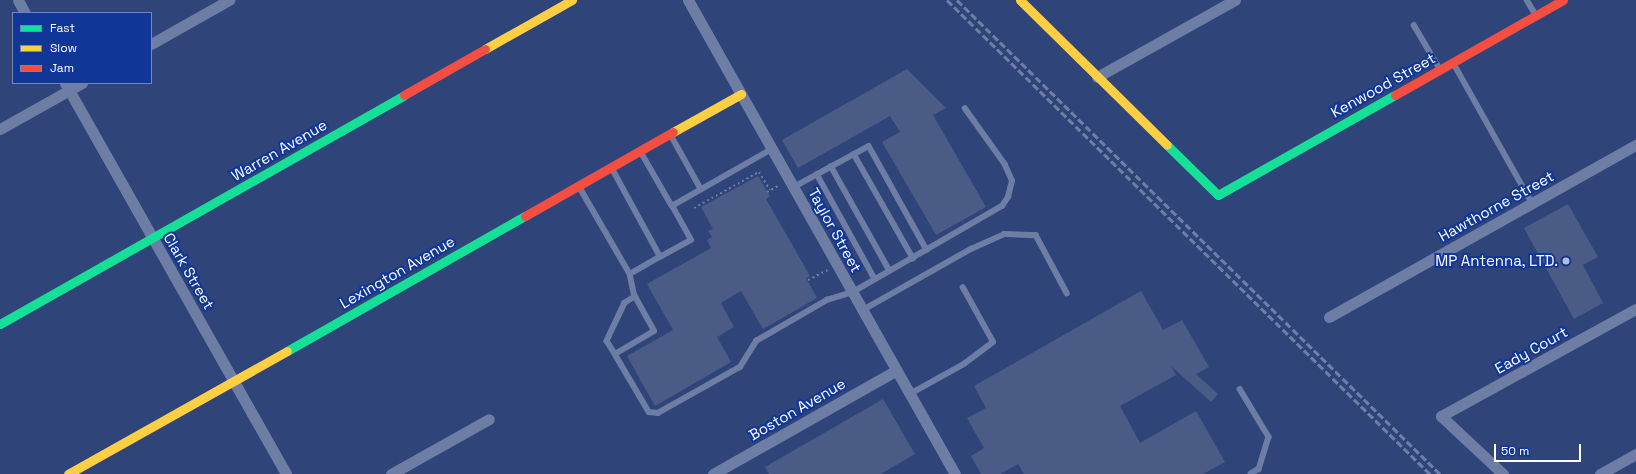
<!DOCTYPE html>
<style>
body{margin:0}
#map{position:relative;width:1636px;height:474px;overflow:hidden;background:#2f4479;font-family:"Space Grotesk",sans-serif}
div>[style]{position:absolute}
.building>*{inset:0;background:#4a5c86}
.path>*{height:2px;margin-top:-1px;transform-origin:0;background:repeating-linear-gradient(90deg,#6e7da4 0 2px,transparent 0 5px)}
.lane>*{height:5.5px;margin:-2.75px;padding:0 2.75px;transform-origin:2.75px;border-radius:2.75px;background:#6e7da4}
.street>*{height:11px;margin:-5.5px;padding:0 5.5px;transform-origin:5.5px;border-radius:5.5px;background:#6e7da4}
.fast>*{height:9px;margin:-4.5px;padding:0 4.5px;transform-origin:4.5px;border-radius:4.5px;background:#16e098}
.slow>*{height:9px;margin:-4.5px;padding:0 4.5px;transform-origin:4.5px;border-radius:4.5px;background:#ffcf43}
.jam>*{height:9px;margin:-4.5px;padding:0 4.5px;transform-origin:4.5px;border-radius:4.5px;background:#f24e42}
.rail>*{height:3px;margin-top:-1.5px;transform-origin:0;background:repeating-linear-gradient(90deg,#6f7ea3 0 7px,transparent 0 10px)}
.dots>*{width:11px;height:11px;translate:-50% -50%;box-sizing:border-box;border:2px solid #103698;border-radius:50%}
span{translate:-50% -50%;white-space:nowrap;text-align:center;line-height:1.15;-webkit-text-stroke:4px #103698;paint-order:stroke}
.street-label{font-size:15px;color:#fff}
.poi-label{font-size:15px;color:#fff}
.right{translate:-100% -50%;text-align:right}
.legend{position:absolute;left:12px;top:12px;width:140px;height:72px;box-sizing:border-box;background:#103698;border:1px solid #7086c1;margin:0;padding:5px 7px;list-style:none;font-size:12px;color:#fff}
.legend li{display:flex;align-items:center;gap:8px;height:20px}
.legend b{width:20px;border:1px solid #7086c1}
.scale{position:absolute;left:1494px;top:444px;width:87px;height:18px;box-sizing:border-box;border:2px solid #fff;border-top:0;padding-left:5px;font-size:12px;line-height:14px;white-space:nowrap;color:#fff;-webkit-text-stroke:3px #103698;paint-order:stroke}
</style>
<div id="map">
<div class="building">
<div style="clip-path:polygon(907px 69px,946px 108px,933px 115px,986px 207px,936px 235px,882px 142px,900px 132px,890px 116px,798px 168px,782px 140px)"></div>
<div style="clip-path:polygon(758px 176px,770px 196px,766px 199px,810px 276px,806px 278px,817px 298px,763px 329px,741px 291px,721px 303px,734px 327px,717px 337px,731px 362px,655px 406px,627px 356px,673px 330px,647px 284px,711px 248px,707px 240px,712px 237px,708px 231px,713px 229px,701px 207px)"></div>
<div style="clip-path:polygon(1568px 204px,1598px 257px,1583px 265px,1603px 303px,1574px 319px,1524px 228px)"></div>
<div style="clip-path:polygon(1141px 291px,1163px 330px,1182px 320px,1209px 367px,1196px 374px,1218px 394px,1211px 402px,1171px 366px,1176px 375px,1120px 406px,1140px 443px,1196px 411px,1225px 462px,1203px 474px,1024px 474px,1018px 464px,1000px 474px,981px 474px,971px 456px,984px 448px,967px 418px,986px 408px,974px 386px)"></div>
<div style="clip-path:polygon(883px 399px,915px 454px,881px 474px,769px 474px,765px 467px)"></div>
</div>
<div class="path">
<div style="left:767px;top:192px;width:15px;rotate:-28deg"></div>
<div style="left:694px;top:208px;width:74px;rotate:-29deg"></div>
<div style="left:759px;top:172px;width:21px;rotate:59deg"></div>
<div style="left:808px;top:280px;width:22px;rotate:-27deg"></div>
</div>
<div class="lane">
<div style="left:1527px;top:0;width:17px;rotate:59deg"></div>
<div style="left:1414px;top:25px;width:51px;rotate:59.4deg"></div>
<div style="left:1453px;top:62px;width:162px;rotate:60.7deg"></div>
<div style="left:671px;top:135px;width:62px;rotate:60.9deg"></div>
<div style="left:641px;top:152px;width:62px;rotate:60.1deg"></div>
<div style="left:672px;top:206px;width:115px;rotate:-29.7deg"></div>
<div style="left:854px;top:154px;width:120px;rotate:60.4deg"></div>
<div style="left:831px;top:166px;width:120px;rotate:60.7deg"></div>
<div style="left:817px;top:174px;width:120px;rotate:61.1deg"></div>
<div style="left:579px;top:186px;width:102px;rotate:59.9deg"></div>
<div style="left:630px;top:274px;width:34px;rotate:-30deg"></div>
<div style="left:660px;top:257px;width:102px;rotate:-118.6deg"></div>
<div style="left:794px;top:187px;width:85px;rotate:-28.7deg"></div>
<div style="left:869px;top:146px;width:119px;rotate:60.9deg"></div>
<div style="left:660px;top:257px;width:35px;rotate:-29deg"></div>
<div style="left:691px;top:240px;width:39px;rotate:-119deg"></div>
<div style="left:630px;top:274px;width:24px;rotate:78deg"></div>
<div style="left:863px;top:310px;width:124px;rotate:-29.5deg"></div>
<div style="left:971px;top:249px;width:36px;rotate:-24deg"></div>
<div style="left:1004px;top:234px;width:32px;rotate:2deg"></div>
<div style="left:1036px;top:235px;width:66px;rotate:61.9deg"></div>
<div style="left:615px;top:354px;width:45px;rotate:-30.5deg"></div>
<div style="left:654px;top:331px;width:39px;rotate:-119deg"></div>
<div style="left:635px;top:297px;width:12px;rotate:149deg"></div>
<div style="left:625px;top:303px;width:42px;rotate:115.3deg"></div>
<div style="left:607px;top:341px;width:15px;rotate:58deg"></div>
<div style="left:615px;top:354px;width:67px;rotate:59.6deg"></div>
<div style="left:649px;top:412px;width:9px;rotate:6deg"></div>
<div style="left:658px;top:413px;width:94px;rotate:-29.3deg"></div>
<div style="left:740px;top:367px;width:31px;rotate:-58deg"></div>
<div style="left:756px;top:341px;width:82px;rotate:-30deg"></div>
<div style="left:827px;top:300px;width:27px;rotate:-17deg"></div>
<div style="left:853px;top:292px;width:172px;rotate:-30deg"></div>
<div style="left:1002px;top:206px;width:11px;rotate:-56deg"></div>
<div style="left:1008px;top:197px;width:16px;rotate:-76deg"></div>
<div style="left:1012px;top:181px;width:17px;rotate:-114deg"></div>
<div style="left:1005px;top:165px;width:69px;rotate:-125.5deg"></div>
<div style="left:1240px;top:389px;width:56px;rotate:58.9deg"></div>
<div style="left:1269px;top:437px;width:34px;rotate:107deg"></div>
<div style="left:1259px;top:469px;width:9px;rotate:148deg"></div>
<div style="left:910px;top:394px;width:62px;rotate:-29.1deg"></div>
<div style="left:964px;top:364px;width:36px;rotate:-37deg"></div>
<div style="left:993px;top:342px;width:62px;rotate:-119.1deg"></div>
</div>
<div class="street">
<div style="left:18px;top:0;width:15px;rotate:62deg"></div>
<div style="left:688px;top:0;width:544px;rotate:60.61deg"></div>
<div style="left:151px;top:44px;width:90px;rotate:-29.4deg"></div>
<div style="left:1097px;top:77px;width:158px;rotate:-29.2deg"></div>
<div style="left:65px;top:83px;width:449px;rotate:60.5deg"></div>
<div style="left:0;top:129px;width:94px;rotate:-29.3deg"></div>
<div style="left:1329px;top:317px;width:352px;rotate:-29.3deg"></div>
<div style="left:391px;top:474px;width:112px;rotate:-29.3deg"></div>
<div style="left:713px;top:474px;width:211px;rotate:-29.5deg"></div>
<div style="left:1503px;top:474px;width:85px;rotate:-136.9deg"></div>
<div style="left:1441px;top:416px;width:222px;rotate:-28.8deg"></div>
<div style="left:1600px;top:474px;width:41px;rotate:-29.1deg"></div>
</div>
<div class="fast">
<div style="left:1167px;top:145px;width:71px;rotate:44.4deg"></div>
<div style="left:1218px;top:195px;width:203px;rotate:-29.5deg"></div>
<div style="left:0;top:324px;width:464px;rotate:-29.5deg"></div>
<div style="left:287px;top:351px;width:274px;rotate:-29.6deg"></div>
</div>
<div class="slow">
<div style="left:1020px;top:0;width:206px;rotate:44.6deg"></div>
<div style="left:485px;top:49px;width:100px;rotate:-29.4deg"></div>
<div style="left:673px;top:132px;width:78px;rotate:-29.2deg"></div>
<div style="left:68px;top:474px;width:251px;rotate:-29.3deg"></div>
</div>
<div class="jam">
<div style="left:404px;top:95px;width:93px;rotate:-29.6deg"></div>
<div style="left:1395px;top:95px;width:193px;rotate:-29.5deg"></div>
<div style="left:525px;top:216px;width:170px;rotate:-29.6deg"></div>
</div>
<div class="rail">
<div style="left:947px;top:0;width:677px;rotate:44.46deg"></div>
<div style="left:957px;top:0;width:677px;rotate:44.46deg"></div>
</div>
<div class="dots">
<div style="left:1566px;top:261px;background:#b6bed0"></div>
</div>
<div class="street-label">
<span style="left:1383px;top:85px;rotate:-29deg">Kenwood Street</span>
<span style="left:279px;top:150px;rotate:-30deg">Warren Avenue</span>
<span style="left:1496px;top:206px;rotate:-29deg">Hawthorne Street</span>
<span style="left:835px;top:230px;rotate:61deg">Taylor Street</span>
<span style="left:189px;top:271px;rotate:60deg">Clark Street</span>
<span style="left:397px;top:272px;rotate:-30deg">Lexington Avenue</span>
<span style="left:1531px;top:350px;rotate:-29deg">Eady Court</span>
<span style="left:797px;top:409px;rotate:-30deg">Boston Avenue</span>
</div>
<div class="poi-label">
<span class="right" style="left:1558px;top:261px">MP Antenna, LTD.</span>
</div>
<ul class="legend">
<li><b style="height:5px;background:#16e098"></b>Fast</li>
<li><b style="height:5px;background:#ffcf43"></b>Slow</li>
<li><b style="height:5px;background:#f24e42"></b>Jam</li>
</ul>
<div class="scale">50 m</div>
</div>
